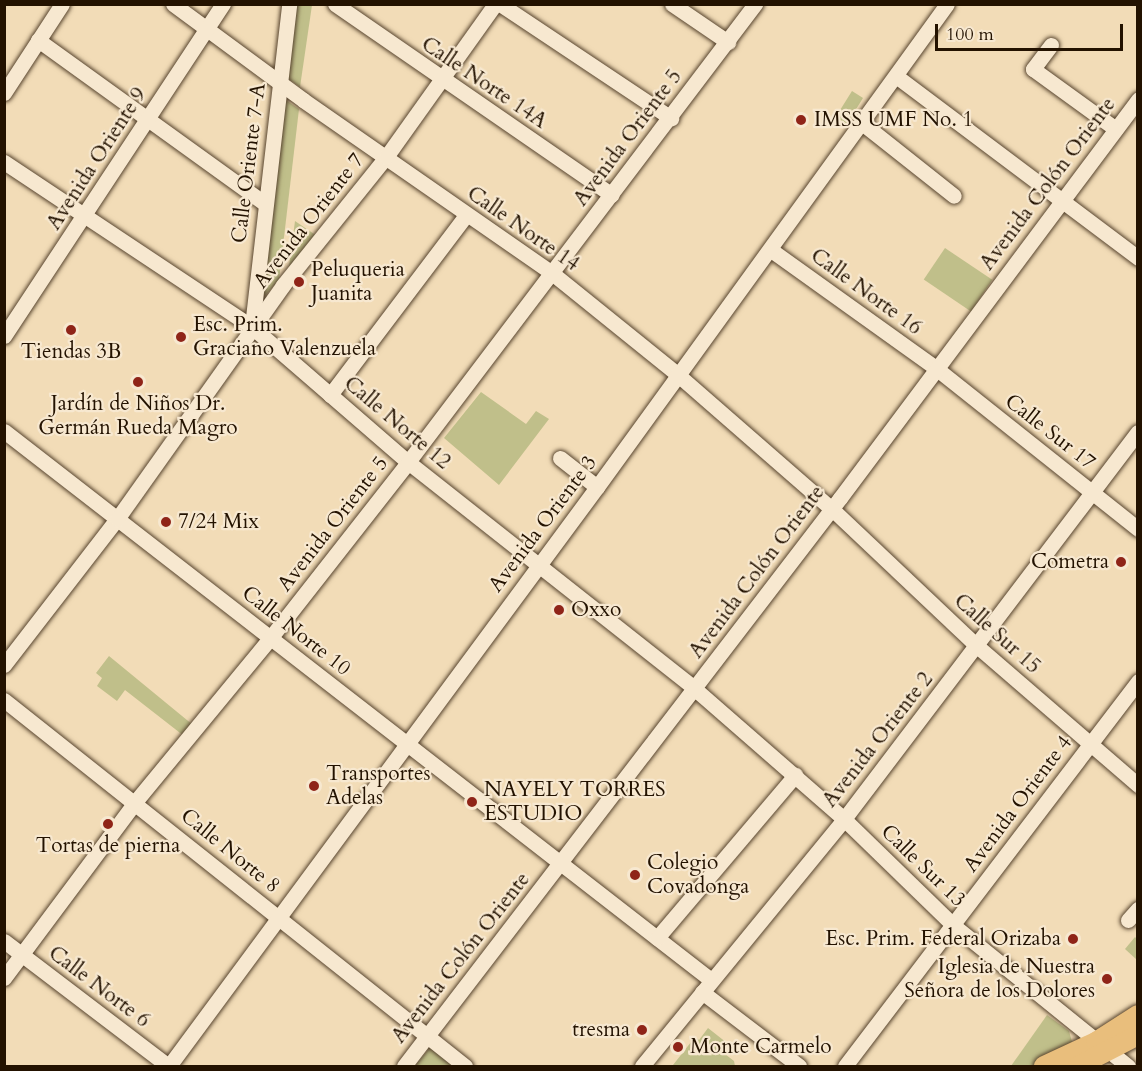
<!DOCTYPE html>
<meta charset="utf-8">
<style>
body{margin:0}
#map{position:relative;width:1142px;height:1071px;overflow:hidden;background:#f2dcb7;font-family:Cardo,serif}
div>[style]{position:absolute}
.green>*{inset:0;background:#c0bf8a;transform-origin:0 0}
.roads{filter:drop-shadow(0 0 2px #57442e) drop-shadow(0 0 2px #57442e)}
.minor>*{height:15px;margin:-7.5px;padding:0 7.5px;transform-origin:7.5px;border-radius:7.5px;background:#f7e8d0}
.major>*{height:20px;margin:-10px;padding:0 10px;transform-origin:10px;border-radius:10px;background:#e9be7c}
.dots>*{width:16px;height:16px;translate:-50% -50%;box-sizing:border-box;border:3px solid #f7e8d0;border-radius:50%}
span{translate:-50% -50%;white-space:nowrap;text-align:center;line-height:1.15;-webkit-text-stroke:4.5px #f7e8d0;paint-order:stroke}
.street-label{font-size:21px;color:#231200}
.poi-label{font-size:21px;color:#231200}
.left{translate:0 -50%;text-align:left}
.right{translate:-100% -50%;text-align:right}
.frame{position:absolute;inset:0;border:6px solid #231200;pointer-events:none}
.scale{position:absolute;left:935px;top:24px;width:188px;height:27px;box-sizing:border-box;border:3px solid #231200;border-top:0;padding-left:8px;font-size:18px;line-height:21px;white-space:nowrap;color:#231200;-webkit-text-stroke:4px #f7e8d0;paint-order:stroke}
</style>
<div id="map">
<div class="green">
<div style="clip-path:polygon(296px 5px,312px 5px,300px 87px,286px 77px)"></div>
<div style="left:852px;top:91px;width:13px;height:31px;rotate:32deg"></div>
<div style="clip-path:polygon(284px 99px,299px 109px,279px 280px,263px 298px)"></div>
<div style="clip-path:polygon(295px 221px,317px 236px,288px 274px)"></div>
<div style="left:945px;top:248px;width:57px;height:38px;rotate:34deg"></div>
<div style="clip-path:polygon(481px 392px,526px 424px,536px 411px,549px 419px,499px 485px,444px 438px)"></div>
<div style="clip-path:polygon(109px 656px,193px 725px,184px 736px,125px 690px,117px 701px,97px 686px,102px 678px,96px 673px)"></div>
<div style="clip-path:polygon(1135px 937px,1137px 939px,1137px 960px,1125px 949px)"></div>
<div style="clip-path:polygon(1047px 1015px,1069px 1031px,1072px 1042px,1031px 1066px,1011px 1066px)"></div>
<div style="clip-path:polygon(708px 1028px,727px 1043px,721px 1051px,734px 1061px,735px 1066px,673px 1065px,695px 1037px,699px 1040px)"></div>
<div style="clip-path:polygon(431px 1046px,457px 1066px,415px 1066px)"></div>
</div>
<div class="roads">
<div class="minor">
<div style="left:173px;top:4px;width:162px;rotate:36.4deg"></div>
<div style="left:303px;top:100px;width:303px;rotate:34.8deg"></div>
<div style="left:552px;top:273px;width:161px;rotate:38.9deg"></div>
<div style="left:677px;top:374px;width:206px;rotate:41.1deg"></div>
<div style="left:832px;top:509px;width:199px;rotate:43.4deg"></div>
<div style="left:977px;top:646px;width:213px;rotate:40.8deg"></div>
<div style="left:335px;top:4px;width:336px;rotate:34.6deg"></div>
<div style="left:500px;top:4px;width:206px;rotate:33.7deg"></div>
<div style="left:672px;top:4px;width:68px;rotate:34.2deg"></div>
<div style="left:38px;top:40px;width:279px;rotate:35.8deg"></div>
<div style="left:1051px;top:45px;width:30px;rotate:127deg"></div>
<div style="left:1033px;top:69px;width:102px;rotate:35.9deg"></div>
<div style="left:896px;top:76px;width:303px;rotate:36.9deg"></div>
<div style="left:4px;top:93px;width:106px;rotate:-56.9deg"></div>
<div style="left:862px;top:123px;width:117px;rotate:38.4deg"></div>
<div style="left:4px;top:162px;width:298px;rotate:33.6deg"></div>
<div style="left:252px;top:327px;width:206px;rotate:40.9deg"></div>
<div style="left:408px;top:462px;width:366px;rotate:38.3deg"></div>
<div style="left:695px;top:689px;width:198px;rotate:41.1deg"></div>
<div style="left:844px;top:819px;width:152px;rotate:44.2deg"></div>
<div style="left:953px;top:925px;width:225px;rotate:38.9deg"></div>
<div style="left:771px;top:250px;width:204px;rotate:35.6deg"></div>
<div style="left:937px;top:369px;width:257px;rotate:38.5deg"></div>
<div style="left:252px;top:326px;width:324px;rotate:-83.4deg"></div>
<div style="left:4px;top:336px;width:398px;rotate:-56.6deg"></div>
<div style="left:330px;top:395px;width:226px;rotate:-52.9deg"></div>
<div style="left:4px;top:431px;width:895px;rotate:37.83deg"></div>
<div style="left:560px;top:458px;width:47px;rotate:38.1deg"></div>
<div style="left:4px;top:665px;width:185px;rotate:-52.3deg"></div>
<div style="left:117px;top:519px;width:287px;rotate:-54.6deg"></div>
<div style="left:283px;top:285px;width:164px;rotate:-51.2deg"></div>
<div style="left:386px;top:157px;width:188px;rotate:-54.5deg"></div>
<div style="left:4px;top:700px;width:589px;rotate:38.45deg"></div>
<div style="left:1128px;top:920px;width:15px;rotate:-48deg"></div>
<div style="left:657px;top:938px;width:214px;rotate:-49.7deg"></div>
<div style="left:4px;top:941px;width:206px;rotate:37.3deg"></div>
<div style="left:4px;top:978px;width:219px;rotate:-53.3deg"></div>
<div style="left:135px;top:802px;width:214px;rotate:-50.5deg"></div>
<div style="left:271px;top:637px;width:222px;rotate:-51.9deg"></div>
<div style="left:408px;top:462px;width:575px;rotate:-52.85deg"></div>
<div style="left:702px;top:992px;width:122px;rotate:37.3deg"></div>
<div style="left:169px;top:1066px;width:720px;rotate:-53.53deg"></div>
<div style="left:597px;top:487px;width:596px;rotate:-54.07deg"></div>
<div style="left:404px;top:1066px;width:716px;rotate:-52.49deg"></div>
<div style="left:840px;top:498px;width:498px;rotate:-53.2deg"></div>
<div style="left:642px;top:1066px;width:319px;rotate:-50.7deg"></div>
<div style="left:844px;top:819px;width:486px;rotate:-52.8deg"></div>
<div style="left:845px;top:1066px;width:484px;rotate:-52.7deg"></div>
</div>
<div class="major">
<div style="left:1044px;top:1066px;width:57px;rotate:-24.8deg"></div>
<div style="left:1096px;top:1042px;width:50px;rotate:-32.7deg"></div>
<div style="left:1078px;top:1066px;width:68px;rotate:-27.3deg"></div>
</div>
</div>
<div class="dots">
<div style="left:801px;top:120px;background:#8f2418"></div>
<div style="left:299px;top:282px;background:#8f2418"></div>
<div style="left:71px;top:330px;background:#8f2418"></div>
<div style="left:181px;top:337px;background:#8f2418"></div>
<div style="left:138px;top:382px;background:#8f2418"></div>
<div style="left:166px;top:522px;background:#8f2418"></div>
<div style="left:1121px;top:562px;background:#8f2418"></div>
<div style="left:559px;top:610px;background:#8f2418"></div>
<div style="left:314px;top:786px;background:#8f2418"></div>
<div style="left:472px;top:802px;background:#8f2418"></div>
<div style="left:108px;top:824px;background:#8f2418"></div>
<div style="left:635px;top:875px;background:#8f2418"></div>
<div style="left:1073px;top:939px;background:#8f2418"></div>
<div style="left:1107px;top:979px;background:#8f2418"></div>
<div style="left:642px;top:1030px;background:#8f2418"></div>
<div style="left:678px;top:1047px;background:#8f2418"></div>
</div>
<div class="street-label">
<span style="left:484px;top:83px;rotate:34deg">Calle Norte 14A</span>
<span style="left:628px;top:138px;rotate:-53deg">Avenida Oriente 5</span>
<span style="left:97px;top:159px;rotate:-57deg">Avenida Oriente 9</span>
<span style="left:249px;top:163px;rotate:-83deg">Calle Oriente 7-A</span>
<span style="left:1048px;top:184px;rotate:-53deg">Avenida Colón Oriente</span>
<span style="left:309px;top:221px;rotate:-52deg">Avenida Oriente 7</span>
<span style="left:523px;top:229px;rotate:35deg">Calle Norte 14</span>
<span style="left:866px;top:292px;rotate:36deg">Calle Norte 16</span>
<span style="left:397px;top:423px;rotate:40deg">Calle Norte 12</span>
<span style="left:1050px;top:432px;rotate:38deg">Calle Sur 17</span>
<span style="left:333px;top:524px;rotate:-52deg">Avenida Oriente 5</span>
<span style="left:543px;top:524px;rotate:-53deg">Avenida Oriente 3</span>
<span style="left:757px;top:572px;rotate:-53deg">Avenida Colón Oriente</span>
<span style="left:296px;top:631px;rotate:38deg">Calle Norte 10</span>
<span style="left:997px;top:634px;rotate:42deg">Calle Sur 15</span>
<span style="left:878px;top:740px;rotate:-52deg">Avenida Oriente 2</span>
<span style="left:1018px;top:804px;rotate:-53deg">Avenida Oriente 4</span>
<span style="left:230px;top:851px;rotate:39deg">Calle Norte 8</span>
<span style="left:923px;top:866px;rotate:44deg">Calle Sur 13</span>
<span style="left:461px;top:958px;rotate:-52deg">Avenida Colón Oriente</span>
<span style="left:99px;top:987px;rotate:37deg">Calle Norte 6</span>
</div>
<div class="poi-label">
<span class="left" style="left:814px;top:120px">IMSS UMF No. 1</span>
<span class="left" style="left:311px;top:282px">Peluqueria<br>Juanita</span>
<span class="left" style="left:193px;top:337px">Esc. Prim.<br>Graciano Valenzuela</span>
<span style="left:71px;top:352px">Tiendas 3B</span>
<span style="left:138px;top:416px">Jardín de Niños Dr.<br>Germán Rueda Magro</span>
<span class="left" style="left:178px;top:522px">7/24 Mix</span>
<span class="right" style="left:1109px;top:562px">Cometra</span>
<span class="left" style="left:571px;top:610px">Oxxo</span>
<span class="left" style="left:326px;top:786px">Transportes<br>Adelas</span>
<span class="left" style="left:484px;top:802px">NAYELY TORRES<br>ESTUDIO</span>
<span style="left:108px;top:846px">Tortas de pierna</span>
<span class="left" style="left:647px;top:875px">Colegio<br>Covadonga</span>
<span class="right" style="left:1061px;top:939px">Esc. Prim. Federal Orizaba</span>
<span class="right" style="left:1095px;top:979px">Iglesia de Nuestra<br>Señora de los Dolores</span>
<span class="right" style="left:630px;top:1030px">tresma</span>
<span class="left" style="left:690px;top:1047px">Monte Carmelo</span>
</div>
<div class="frame"></div>
<div class="scale">100 m</div>
</div>
